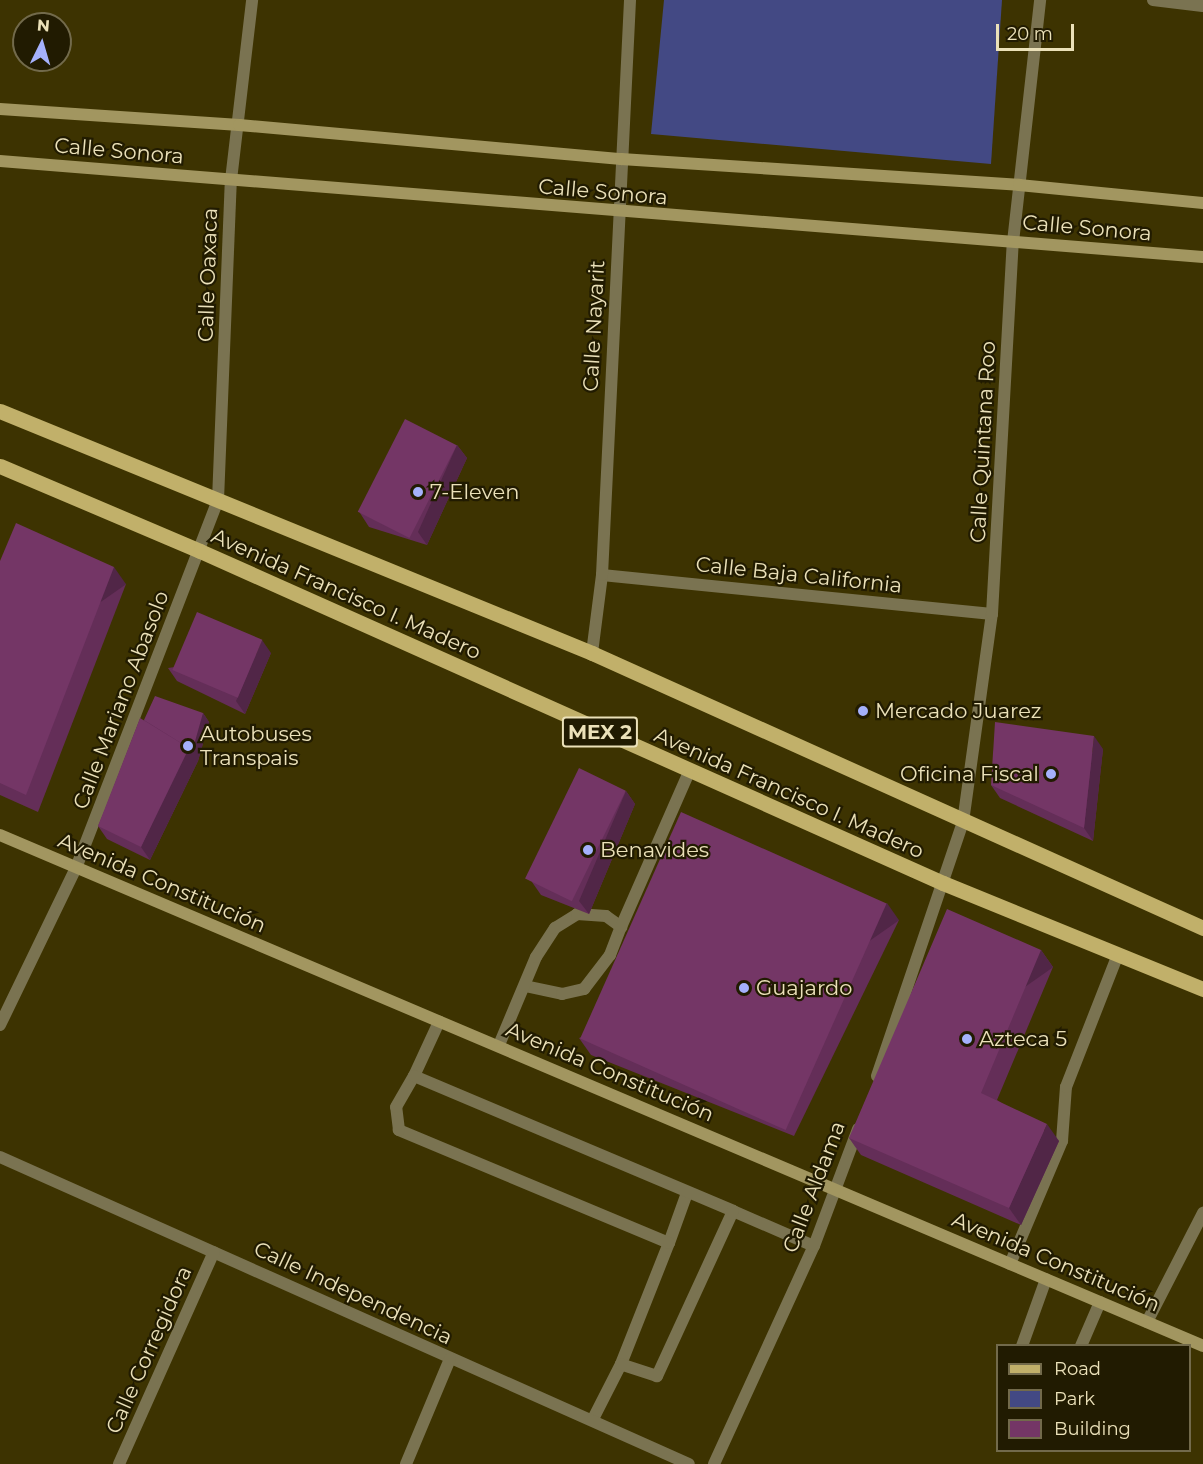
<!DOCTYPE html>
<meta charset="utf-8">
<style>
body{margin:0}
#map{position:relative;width:1203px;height:1464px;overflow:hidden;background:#3d3301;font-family:Montserrat,sans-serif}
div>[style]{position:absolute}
.green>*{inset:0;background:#434984}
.lane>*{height:12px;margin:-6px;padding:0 6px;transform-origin:6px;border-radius:6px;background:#7a7351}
.street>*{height:12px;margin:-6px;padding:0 6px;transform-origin:6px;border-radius:6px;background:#7a7351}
.secondary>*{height:12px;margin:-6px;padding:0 6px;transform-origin:6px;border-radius:6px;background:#a29660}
.primary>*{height:15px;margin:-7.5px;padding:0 7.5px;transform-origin:7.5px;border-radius:7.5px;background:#c1b06a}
.wall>*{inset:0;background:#642e58}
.shaded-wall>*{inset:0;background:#512647;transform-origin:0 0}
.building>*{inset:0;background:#743666;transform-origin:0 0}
.dots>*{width:16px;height:16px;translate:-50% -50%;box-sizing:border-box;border:3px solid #211b01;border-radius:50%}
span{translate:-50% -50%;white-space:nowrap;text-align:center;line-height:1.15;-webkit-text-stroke:4.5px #211b01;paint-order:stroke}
.shield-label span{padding:2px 4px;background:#211b01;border:2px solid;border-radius:4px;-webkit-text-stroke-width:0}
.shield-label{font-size:20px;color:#ebe1b9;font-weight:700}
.street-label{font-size:21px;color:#ebe1b9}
.poi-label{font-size:21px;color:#ebe1b9}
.left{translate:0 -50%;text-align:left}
.right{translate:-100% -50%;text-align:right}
.legend{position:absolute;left:996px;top:1344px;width:195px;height:108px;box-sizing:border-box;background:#211b01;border:2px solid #726a4b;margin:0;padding:8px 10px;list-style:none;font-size:18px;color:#ebe1b9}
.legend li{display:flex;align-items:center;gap:12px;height:30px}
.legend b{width:30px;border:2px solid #726a4b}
.north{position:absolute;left:12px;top:12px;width:60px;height:60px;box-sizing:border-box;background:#211b01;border:2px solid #726a4b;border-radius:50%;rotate:5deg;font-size:16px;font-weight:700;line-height:24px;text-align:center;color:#ebe1b9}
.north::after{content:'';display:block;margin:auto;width:21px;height:27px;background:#a5b1fc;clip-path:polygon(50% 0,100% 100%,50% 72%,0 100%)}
.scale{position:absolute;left:996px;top:24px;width:78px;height:27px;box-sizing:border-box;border:3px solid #ebe1b9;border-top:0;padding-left:8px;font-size:18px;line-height:21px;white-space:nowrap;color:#ebe1b9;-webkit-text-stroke:4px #211b01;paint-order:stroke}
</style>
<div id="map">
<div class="green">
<div style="clip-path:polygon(664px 0,1002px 0,991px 164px,651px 134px)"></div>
</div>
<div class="lane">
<div style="left:525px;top:986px;width:38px;rotate:12deg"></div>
<div style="left:562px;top:994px;width:23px;rotate:-13deg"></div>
<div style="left:584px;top:989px;width:43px;rotate:-52.6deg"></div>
<div style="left:610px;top:955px;width:30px;rotate:-69deg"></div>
<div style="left:499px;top:1045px;width:95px;rotate:-67.2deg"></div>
<div style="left:536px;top:957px;width:35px;rotate:-57deg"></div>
<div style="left:555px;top:928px;width:26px;rotate:-32deg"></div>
<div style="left:577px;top:914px;width:29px;rotate:4deg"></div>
<div style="left:606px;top:916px;width:19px;rotate:36deg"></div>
<div style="left:621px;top:927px;width:169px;rotate:-66.3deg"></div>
<div style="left:414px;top:1076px;width:60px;rotate:-65.2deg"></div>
<div style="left:733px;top:1211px;width:88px;rotate:23.4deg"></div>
<div style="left:669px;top:1243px;width:53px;rotate:-70.2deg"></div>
<div style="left:1010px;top:1264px;width:134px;rotate:-67.1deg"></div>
<div style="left:1062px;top:1141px;width:54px;rotate:-85.8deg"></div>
<div style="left:1066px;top:1087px;width:143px;rotate:-68.6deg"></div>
<div style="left:1147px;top:1322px;width:123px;rotate:-62.8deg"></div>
<div style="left:1022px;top:1346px;width:71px;rotate:-70.3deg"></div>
<div style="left:1081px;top:1346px;width:48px;rotate:-66.6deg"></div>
<div style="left:593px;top:1419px;width:62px;rotate:-63deg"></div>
<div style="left:621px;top:1364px;width:130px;rotate:-68.4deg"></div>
<div style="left:669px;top:1243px;width:293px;rotate:-157.3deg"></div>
<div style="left:399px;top:1130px;width:23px;rotate:-97deg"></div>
<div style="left:396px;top:1107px;width:36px;rotate:-60deg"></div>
<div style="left:414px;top:1076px;width:346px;rotate:22.9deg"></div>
<div style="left:733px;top:1211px;width:182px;rotate:114.7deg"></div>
<div style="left:657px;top:1376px;width:38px;rotate:-162deg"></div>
</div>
<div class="street">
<div style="left:1153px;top:0;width:50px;rotate:6.8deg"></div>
<div style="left:602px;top:575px;width:392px;rotate:5.7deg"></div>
<div style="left:592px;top:653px;width:79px;rotate:-82.7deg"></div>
<div style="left:602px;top:575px;width:576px;rotate:-87.21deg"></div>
<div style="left:0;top:1025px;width:174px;rotate:-64.2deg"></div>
<div style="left:76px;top:868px;width:394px;rotate:-68.9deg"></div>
<div style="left:218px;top:500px;width:320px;rotate:-87.7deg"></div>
<div style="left:231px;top:180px;width:181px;rotate:-83.3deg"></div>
<div style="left:877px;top:1076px;width:268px;rotate:-71.3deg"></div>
<div style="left:963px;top:822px;width:210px;rotate:-82.1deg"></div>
<div style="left:992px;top:614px;width:373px;rotate:-86.8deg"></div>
<div style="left:1013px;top:242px;width:244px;rotate:-83.6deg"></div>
<div style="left:0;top:1157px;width:754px;rotate:24.02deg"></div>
<div style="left:119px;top:1464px;width:232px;rotate:-65.9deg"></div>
<div style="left:406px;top:1464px;width:114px;rotate:-67.3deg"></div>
<div style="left:714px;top:1464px;width:240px;rotate:-65.4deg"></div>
<div style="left:814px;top:1246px;width:125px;rotate:-69.4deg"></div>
</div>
<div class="secondary">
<div style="left:0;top:109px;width:240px;rotate:3.8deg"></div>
<div style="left:239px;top:125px;width:384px;rotate:5.1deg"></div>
<div style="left:621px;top:159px;width:399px;rotate:3.7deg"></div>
<div style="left:1019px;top:185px;width:185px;rotate:5.6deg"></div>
<div style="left:0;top:161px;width:1207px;rotate:4.56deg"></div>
<div style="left:0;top:835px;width:1307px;rotate:23.01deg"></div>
</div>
<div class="primary">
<div style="left:0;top:411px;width:640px;rotate:22.23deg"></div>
<div style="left:592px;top:653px;width:670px;rotate:24.23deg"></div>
<div style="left:0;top:466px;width:217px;rotate:23deg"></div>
<div style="left:200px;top:551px;width:814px;rotate:24.08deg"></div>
<div style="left:943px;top:883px;width:281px;rotate:22.2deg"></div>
</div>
<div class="wall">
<div style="clip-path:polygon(457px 445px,467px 458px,427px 545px,369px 527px,360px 513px)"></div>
<div style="clip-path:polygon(0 561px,126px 584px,38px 812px,0 795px)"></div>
<div style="clip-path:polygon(271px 653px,245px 714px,177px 681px,168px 668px)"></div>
<div style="clip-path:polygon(203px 713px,209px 722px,198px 761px,150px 860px,107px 839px,98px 826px,144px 720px)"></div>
<div style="clip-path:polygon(1103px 749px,1093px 841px,1000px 798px,991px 785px)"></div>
<div style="clip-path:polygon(626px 791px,635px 804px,589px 914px,541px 895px,532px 882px)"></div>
<div style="clip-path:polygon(899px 920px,794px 1136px,591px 1055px,579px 1038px)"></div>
<div style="clip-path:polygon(1041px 950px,1053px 967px,997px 1100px,1059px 1141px,1021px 1225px,861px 1155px,849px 1138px)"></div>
</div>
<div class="shaded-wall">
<div style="clip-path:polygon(457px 445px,467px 458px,427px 545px,418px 532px)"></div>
<div style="left:114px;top:567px;width:21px;height:244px;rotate:55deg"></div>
<div style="clip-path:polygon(262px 640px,271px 653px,245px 714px,236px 701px)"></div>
<div style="clip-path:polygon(203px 713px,209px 722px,198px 761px,150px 860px,141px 847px)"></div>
<div style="clip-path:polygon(1094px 736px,1103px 749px,1093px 841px,1084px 828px)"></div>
<div style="clip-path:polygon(626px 791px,635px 804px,589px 914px,579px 901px)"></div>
<div style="left:887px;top:903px;width:21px;height:240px;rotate:55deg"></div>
<div style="left:1041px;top:950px;width:21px;height:155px;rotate:55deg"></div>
<div style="clip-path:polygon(1047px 1124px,1059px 1141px,1021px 1225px,1009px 1208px)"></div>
</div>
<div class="building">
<div style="left:405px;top:419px;width:58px;height:104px;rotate:27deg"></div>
<div style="clip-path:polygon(16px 523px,114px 567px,26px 795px,0 783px,0 561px)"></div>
<div style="left:197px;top:612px;width:71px;height:63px;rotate:23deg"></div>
<div style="clip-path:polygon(155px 696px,203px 713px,192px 752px,189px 748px,144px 720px)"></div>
<div style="clip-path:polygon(140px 718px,189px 748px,141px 847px,98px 826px)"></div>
<div style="clip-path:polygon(995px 722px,1094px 736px,1084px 828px,991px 785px)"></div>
<div style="left:579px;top:768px;width:52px;height:123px;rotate:26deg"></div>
<div style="left:681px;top:812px;width:225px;height:248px;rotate:24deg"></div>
<div style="clip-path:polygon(947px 909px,1041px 950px,981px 1093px,1047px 1124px,1009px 1208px,849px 1138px)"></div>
</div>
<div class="dots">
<div style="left:418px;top:492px;background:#a5b1fc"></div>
<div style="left:863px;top:711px;background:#a5b1fc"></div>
<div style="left:188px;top:746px;background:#a5b1fc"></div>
<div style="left:1051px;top:774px;background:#a5b1fc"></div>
<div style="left:588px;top:850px;background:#a5b1fc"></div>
<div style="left:744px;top:988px;background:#a5b1fc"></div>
<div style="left:967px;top:1039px;background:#a5b1fc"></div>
</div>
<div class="shield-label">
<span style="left:600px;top:732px">MEX 2</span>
</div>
<div class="street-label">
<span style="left:119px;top:151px;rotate:5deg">Calle Sonora</span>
<span style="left:603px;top:192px;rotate:5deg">Calle Sonora</span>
<span style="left:1087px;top:228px;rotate:5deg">Calle Sonora</span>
<span style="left:208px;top:275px;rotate:-88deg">Calle Oaxaca</span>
<span style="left:594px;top:326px;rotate:-87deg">Calle Nayarit</span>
<span style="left:983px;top:442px;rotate:-87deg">Calle Quintana Roo</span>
<span style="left:799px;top:575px;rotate:6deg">Calle Baja California</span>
<span style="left:346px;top:594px;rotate:24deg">Avenida Francisco I. Madero</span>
<span style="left:121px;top:700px;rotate:-69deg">Calle Mariano Abasolo</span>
<span style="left:789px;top:793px;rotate:24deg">Avenida Francisco I. Madero</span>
<span style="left:162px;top:883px;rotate:23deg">Avenida Constitución</span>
<span style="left:610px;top:1072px;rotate:23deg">Avenida Constitución</span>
<span style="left:814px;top:1187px;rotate:-69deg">Calle Aldama</span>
<span style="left:1056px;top:1262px;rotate:23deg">Avenida Constitución</span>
<span style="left:353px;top:1293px;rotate:25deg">Calle Independencia</span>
<span style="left:149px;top:1350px;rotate:-66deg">Calle Corregidora</span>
</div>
<div class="poi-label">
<span class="left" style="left:430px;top:492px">7-Eleven</span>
<span class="left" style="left:875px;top:711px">Mercado Juarez</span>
<span class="left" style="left:200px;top:746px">Autobuses<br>Transpais</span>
<span class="right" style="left:1039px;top:774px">Oficina Fiscal</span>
<span class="left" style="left:600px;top:850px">Benavides</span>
<span class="left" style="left:756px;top:988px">Guajardo</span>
<span class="left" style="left:979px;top:1039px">Azteca 5</span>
</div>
<ul class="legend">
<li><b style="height:8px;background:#c1b06a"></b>Road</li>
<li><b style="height:16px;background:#434984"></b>Park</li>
<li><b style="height:16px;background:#743666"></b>Building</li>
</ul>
<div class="north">N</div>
<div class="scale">20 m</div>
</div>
